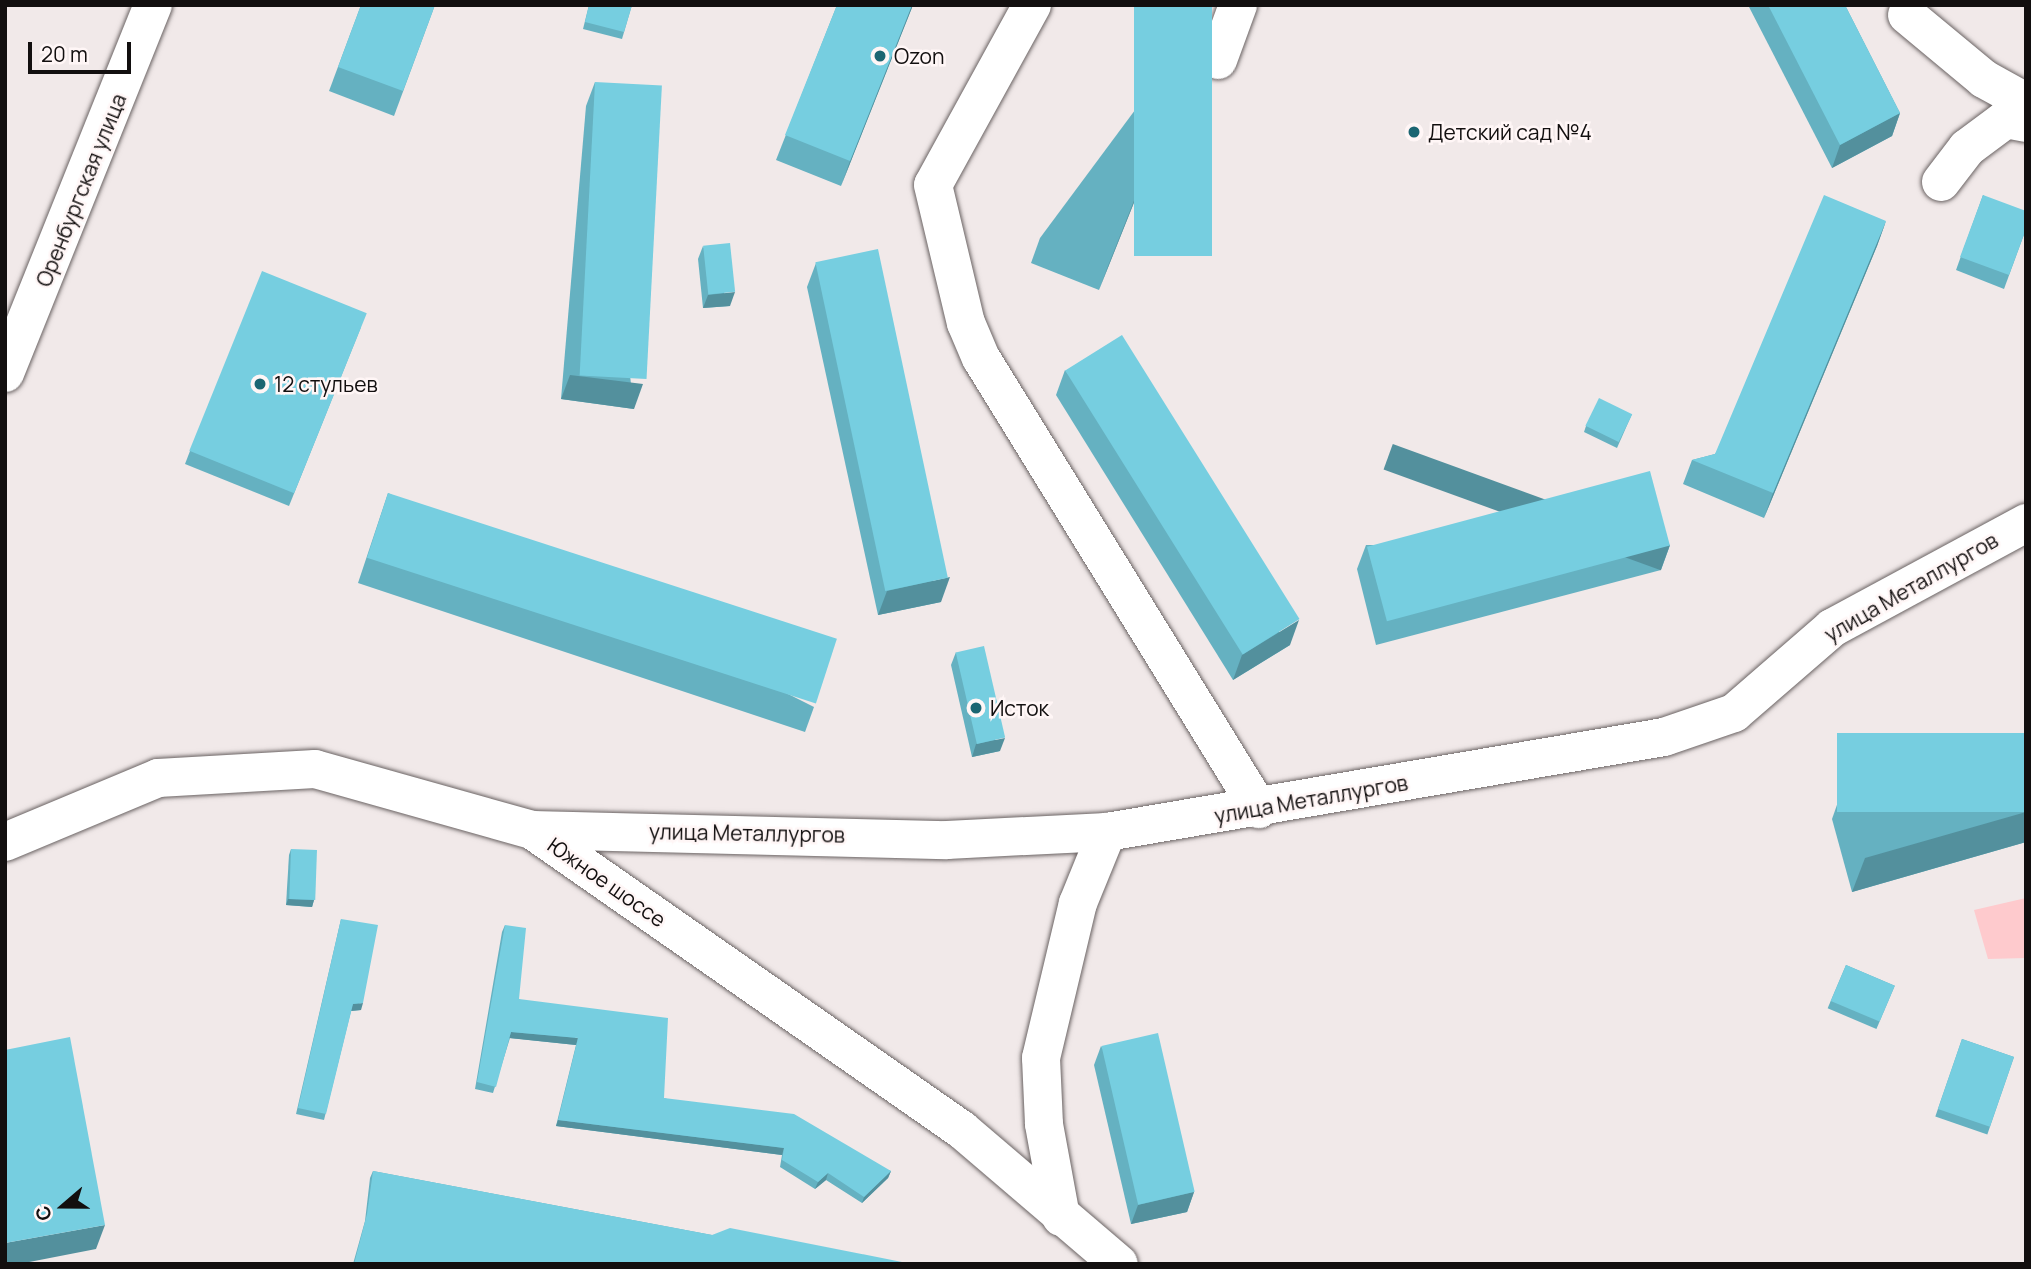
<!DOCTYPE html>
<meta charset="utf-8">
<style>
body{margin:0}
#map{position:relative;width:2031px;height:1269px;overflow:hidden;background:#f1e9e9;font-family:Manrope,sans-serif}
div>[style]{position:absolute}
.green>*{inset:0;background:#fecacd}
.roads{filter:drop-shadow(0 0 2px #6a6363) drop-shadow(0 0 2px #6a6363)}
.street>*{height:38px;margin:-19px;padding:0 19px;transform-origin:19px;border-radius:19px;background:#fff}
.secondary>*{height:38px;margin:-19px;padding:0 19px;transform-origin:19px;border-radius:19px;background:#fff}
.wall>*{inset:0;background:#65b1c1;transform-origin:0 0}
.shaded-wall>*{inset:0;background:#53909d;transform-origin:0 0}
.building>*{inset:0;background:#76cee0;transform-origin:0 0}
.dots>*{width:19px;height:19px;translate:-50% -50%;box-sizing:border-box;border:4px solid #fff6f6;border-radius:50%}
span{translate:-50% -50%;white-space:nowrap;text-align:center;line-height:1.15;-webkit-text-stroke:5px #fff6f6;paint-order:stroke}
.poi-label{font-size:21px;color:#120f0f}
.left{translate:0 -50%;text-align:left}
.street-label{font-size:21px;color:#120f0f}
.frame{position:absolute;inset:0;border:7px solid #120f0f;pointer-events:none}
.north{position:absolute;left:28px;top:1171px;width:70px;height:70px;-webkit-text-stroke:5px #fff6f6;paint-order:stroke;rotate:250deg;font-size:19px;font-weight:700;line-height:28px;text-align:center;color:#120f0f}
.north::after{content:'';display:block;margin:auto;width:24px;height:32px;background:#120f0f;clip-path:polygon(50% 0,100% 100%,50% 72%,0 100%)}
.scale{position:absolute;left:28px;top:42px;width:103px;height:32px;box-sizing:border-box;border:4px solid #120f0f;border-top:0;padding-left:9px;font-size:21px;line-height:24px;white-space:nowrap;color:#120f0f;-webkit-text-stroke:5px #fff6f6;paint-order:stroke}
</style>
<div id="map">
<div class="green">
<div style="clip-path:polygon(2026px 898px,2026px 958px,1988px 959px,1974px 910px)"></div>
</div>
<div class="roads">
<div class="street">
<div style="left:1032px;top:5px;width:205px;rotate:118.8deg"></div>
<div style="left:933px;top:185px;width:142px;rotate:76.6deg"></div>
<div style="left:966px;top:323px;width:38px;rotate:67deg"></div>
<div style="left:981px;top:358px;width:530px;rotate:58.35deg"></div>
<div style="left:1907px;top:15px;width:100px;rotate:39.7deg"></div>
<div style="left:1984px;top:79px;width:48px;rotate:28.7deg"></div>
<div style="left:1218px;top:60px;width:59px;rotate:-70deg"></div>
<div style="left:1941px;top:182px;width:43px;rotate:-52.6deg"></div>
<div style="left:1967px;top:148px;width:49px;rotate:-36.6deg"></div>
<div style="left:2006px;top:119px;width:20px;rotate:11deg"></div>
<div style="left:5px;top:373px;width:397px;rotate:-68.1deg"></div>
<div style="left:532px;top:830px;width:415px;rotate:1.4deg"></div>
<div style="left:947px;top:840px;width:160px;rotate:-2.9deg"></div>
<div style="left:1107px;top:832px;width:565px;rotate:-9.68deg"></div>
<div style="left:1664px;top:737px;width:74px;rotate:-18.9deg"></div>
<div style="left:1734px;top:713px;width:130px;rotate:-40.9deg"></div>
<div style="left:1832px;top:628px;width:221px;rotate:-28.4deg"></div>
<div style="left:1061px;top:1217px;width:95px;rotate:-100.4deg"></div>
<div style="left:1044px;top:1124px;width:66px;rotate:-92.6deg"></div>
<div style="left:1041px;top:1058px;width:159px;rotate:-76.6deg"></div>
<div style="left:1078px;top:903px;width:77px;rotate:-67.8deg"></div>
</div>
<div class="secondary">
<div style="left:5px;top:842px;width:166px;rotate:-22.7deg"></div>
<div style="left:158px;top:778px;width:157px;rotate:-3.3deg"></div>
<div style="left:315px;top:769px;width:225px;rotate:15.7deg"></div>
<div style="left:532px;top:830px;width:524px;rotate:34.9deg"></div>
<div style="left:962px;top:1130px;width:206px;rotate:40.5deg"></div>
</div>
</div>
<div class="wall">
<div style="clip-path:polygon(361px 5px,435px 5px,394px 116px,329px 91px)"></div>
<div style="clip-path:polygon(589px 5px,632px 5px,622px 39px,583px 29px)"></div>
<div style="clip-path:polygon(837px 5px,913px 5px,841px 186px,776px 160px)"></div>
<div style="clip-path:polygon(1213px 5px,1099px 290px,1031px 263px,1040px 238px)"></div>
<div style="clip-path:polygon(1748px 5px,1845px 5px,1900px 113px,1892px 136px,1832px 168px)"></div>
<div style="clip-path:polygon(595px 82px,634px 409px,561px 399px,586px 106px)"></div>
<div style="clip-path:polygon(1983px 195px,2026px 229px,2004px 289px,1956px 270px)"></div>
<div style="clip-path:polygon(1886px 221px,1877px 246px,1764px 518px,1683px 484px,1692px 460px,1715px 454px)"></div>
<div style="clip-path:polygon(703px 246px,730px 306px,703px 308px,698px 259px)"></div>
<div style="clip-path:polygon(816px 263px,941px 602px,878px 615px,807px 287px)"></div>
<div style="clip-path:polygon(361px 327px,289px 506px,185px 464px,190px 451px)"></div>
<div style="clip-path:polygon(1065px 370px,1290px 645px,1233px 680px,1056px 395px)"></div>
<div style="clip-path:polygon(1632px 414px,1617px 448px,1584px 432px,1586px 426px)"></div>
<div style="clip-path:polygon(388px 493px,814px 707px,805px 732px,358px 583px)"></div>
<div style="clip-path:polygon(1366px 545px,1670px 545px,1661px 570px,1376px 645px,1357px 569px)"></div>
<div style="clip-path:polygon(956px 652px,1000px 751px,972px 757px,951px 665px)"></div>
<div style="clip-path:polygon(2026px 733px,2026px 842px,1852px 892px,1832px 819px,1844px 785px)"></div>
<div style="clip-path:polygon(291px 849px,314px 900px,312px 907px,286px 905px,289px 855px)"></div>
<div style="clip-path:polygon(341px 919px,361px 1010px,351px 1011px,324px 1120px,296px 1114px)"></div>
<div style="clip-path:polygon(505px 925px,519px 999px,664px 1098px,891px 1171px,888px 1178px,862px 1203px,826px 1180px,815px 1189px,780px 1167px,782px 1155px,556px 1126px,576px 1045px,510px 1038px,493px 1093px,475px 1089px,502px 932px)"></div>
<div style="left:1846px;top:965px;width:53px;height:47px;rotate:23deg"></div>
<div style="left:1962px;top:1039px;width:55px;height:82px;rotate:19deg"></div>
<div style="clip-path:polygon(1101px 1046px,1194px 1192px,1187px 1212px,1131px 1224px,1094px 1065px)"></div>
<div style="clip-path:polygon(373px 1171px,712px 1235px,912px 1264px,353px 1264px,365px 1221px,370px 1178px)"></div>
</div>
<div class="shaded-wall">
<div style="clip-path:polygon(912px 5px,913px 5px,841px 186px,850px 161px)"></div>
<div style="clip-path:polygon(1212px 5px,1213px 5px,1099px 290px,1108px 266px)"></div>
<div style="clip-path:polygon(1900px 113px,1892px 136px,1832px 168px,1840px 145px)"></div>
<div style="clip-path:polygon(1886px 221px,1877px 246px,1764px 518px,1773px 493px)"></div>
<div style="clip-path:polygon(735px 292px,730px 306px,703px 308px,708px 295px)"></div>
<div style="clip-path:polygon(570px 375px,643px 384px,634px 409px,561px 399px)"></div>
<div style="left:1670px;top:545px;width:27px;height:295px;rotate:110deg"></div>
<div style="clip-path:polygon(950px 577px,941px 602px,878px 615px,887px 591px)"></div>
<div style="clip-path:polygon(1299px 620px,1290px 645px,1233px 680px,1242px 655px)"></div>
<div style="clip-path:polygon(1005px 738px,1000px 751px,972px 757px,976px 744px)"></div>
<div style="clip-path:polygon(2026px 812px,2026px 842px,1852px 892px,1865px 858px)"></div>
<div style="clip-path:polygon(288px 899px,314px 900px,312px 907px,286px 905px)"></div>
<div style="clip-path:polygon(363px 1003px,361px 1010px,350px 1011px,353px 1004px)"></div>
<div style="clip-path:polygon(511px 1032px,578px 1038px,576px 1045px,509px 1038px)"></div>
<div style="clip-path:polygon(558px 1120px,784px 1148px,782px 1155px,556px 1126px)"></div>
<div style="clip-path:polygon(891px 1171px,888px 1178px,862px 1203px,864px 1197px)"></div>
<div style="clip-path:polygon(828px 1173px,826px 1180px,815px 1189px,818px 1182px)"></div>
<div style="clip-path:polygon(1194px 1192px,1187px 1212px,1131px 1224px,1138px 1205px)"></div>
<div style="clip-path:polygon(105px 1225px,96px 1249px,19px 1264px,5px 1264px,5px 1243px)"></div>
</div>
<div class="building">
<div style="clip-path:polygon(361px 5px,435px 5px,403px 91px,338px 67px)"></div>
<div style="clip-path:polygon(589px 5px,632px 5px,624px 32px,585px 22px)"></div>
<div style="clip-path:polygon(837px 5px,912px 5px,850px 161px,785px 135px)"></div>
<div style="left:1134px;top:5px;width:78px;height:251px"></div>
<div style="clip-path:polygon(1768px 5px,1845px 5px,1900px 113px,1840px 145px)"></div>
<div style="left:595px;top:82px;width:67px;height:294px;rotate:3deg"></div>
<div style="clip-path:polygon(1824px 195px,1886px 221px,1773px 493px,1692px 460px,1715px 454px)"></div>
<div style="clip-path:polygon(1983px 195px,2026px 211px,2026px 229px,2009px 275px,1960px 257px)"></div>
<div style="left:730px;top:243px;width:49px;height:27px;rotate:84deg"></div>
<div style="left:878px;top:249px;width:336px;height:64px;rotate:78deg"></div>
<div style="left:262px;top:271px;width:113px;height:194px;rotate:22deg"></div>
<div style="left:1122px;top:335px;width:335px;height:67px;rotate:58deg"></div>
<div style="left:1599px;top:398px;width:37px;height:31px;rotate:26deg"></div>
<div style="left:1650px;top:471px;width:77px;height:293px;rotate:75deg"></div>
<div style="left:388px;top:493px;width:472px;height:68px;rotate:18deg"></div>
<div style="left:984px;top:646px;width:94px;height:29px;rotate:77deg"></div>
<div style="left:2026px;top:733px;width:79px;height:189px;rotate:90deg"></div>
<div style="left:291px;top:849px;width:26px;height:50px;rotate:2deg"></div>
<div style="clip-path:polygon(341px 919px,378px 925px,363px 1003px,353px 1004px,326px 1114px,298px 1108px)"></div>
<div style="clip-path:polygon(505px 925px,526px 928px,519px 999px,668px 1018px,664px 1098px,794px 1114px,891px 1171px,864px 1197px,828px 1173px,818px 1182px,782px 1160px,784px 1148px,558px 1120px,578px 1038px,511px 1032px,496px 1087px,477px 1082px)"></div>
<div style="left:1846px;top:965px;width:53px;height:39px;rotate:23deg"></div>
<div style="left:1158px;top:1033px;width:163px;height:58px;rotate:77deg"></div>
<div style="clip-path:polygon(70px 1037px,105px 1225px,5px 1243px,5px 1050px)"></div>
<div style="left:1962px;top:1039px;width:55px;height:74px;rotate:19deg"></div>
<div style="clip-path:polygon(373px 1171px,712px 1235px,730px 1228px,912px 1264px,354px 1264px,367px 1214px)"></div>
</div>
<div class="dots">
<div style="left:880px;top:56px;background:#1b6572"></div>
<div style="left:1414px;top:132px;background:#1b6572"></div>
<div style="left:260px;top:384px;background:#1b6572"></div>
<div style="left:976px;top:708px;background:#1b6572"></div>
</div>
<div class="poi-label">
<span class="left" style="left:894px;top:56px">Ozon</span>
<span class="left" style="left:1428px;top:132px">Детский сад №4</span>
<span class="left" style="left:274px;top:384px">12 стульев</span>
<span class="left" style="left:990px;top:708px">Исток</span>
</div>
<div class="street-label">
<span style="left:81px;top:190px;rotate:-68deg">Оренбургская улица</span>
<span style="left:1911px;top:587px;rotate:-30deg">улица Металлургов</span>
<span style="left:1311px;top:799px;rotate:-10deg">улица Металлургов</span>
<span style="left:747px;top:833px;rotate:1deg">улица Металлургов</span>
<span style="left:607px;top:882px;rotate:35deg">Южное шоссе</span>
</div>
<div class="frame"></div>
<div class="north">С</div>
<div class="scale">20 m</div>
</div>
